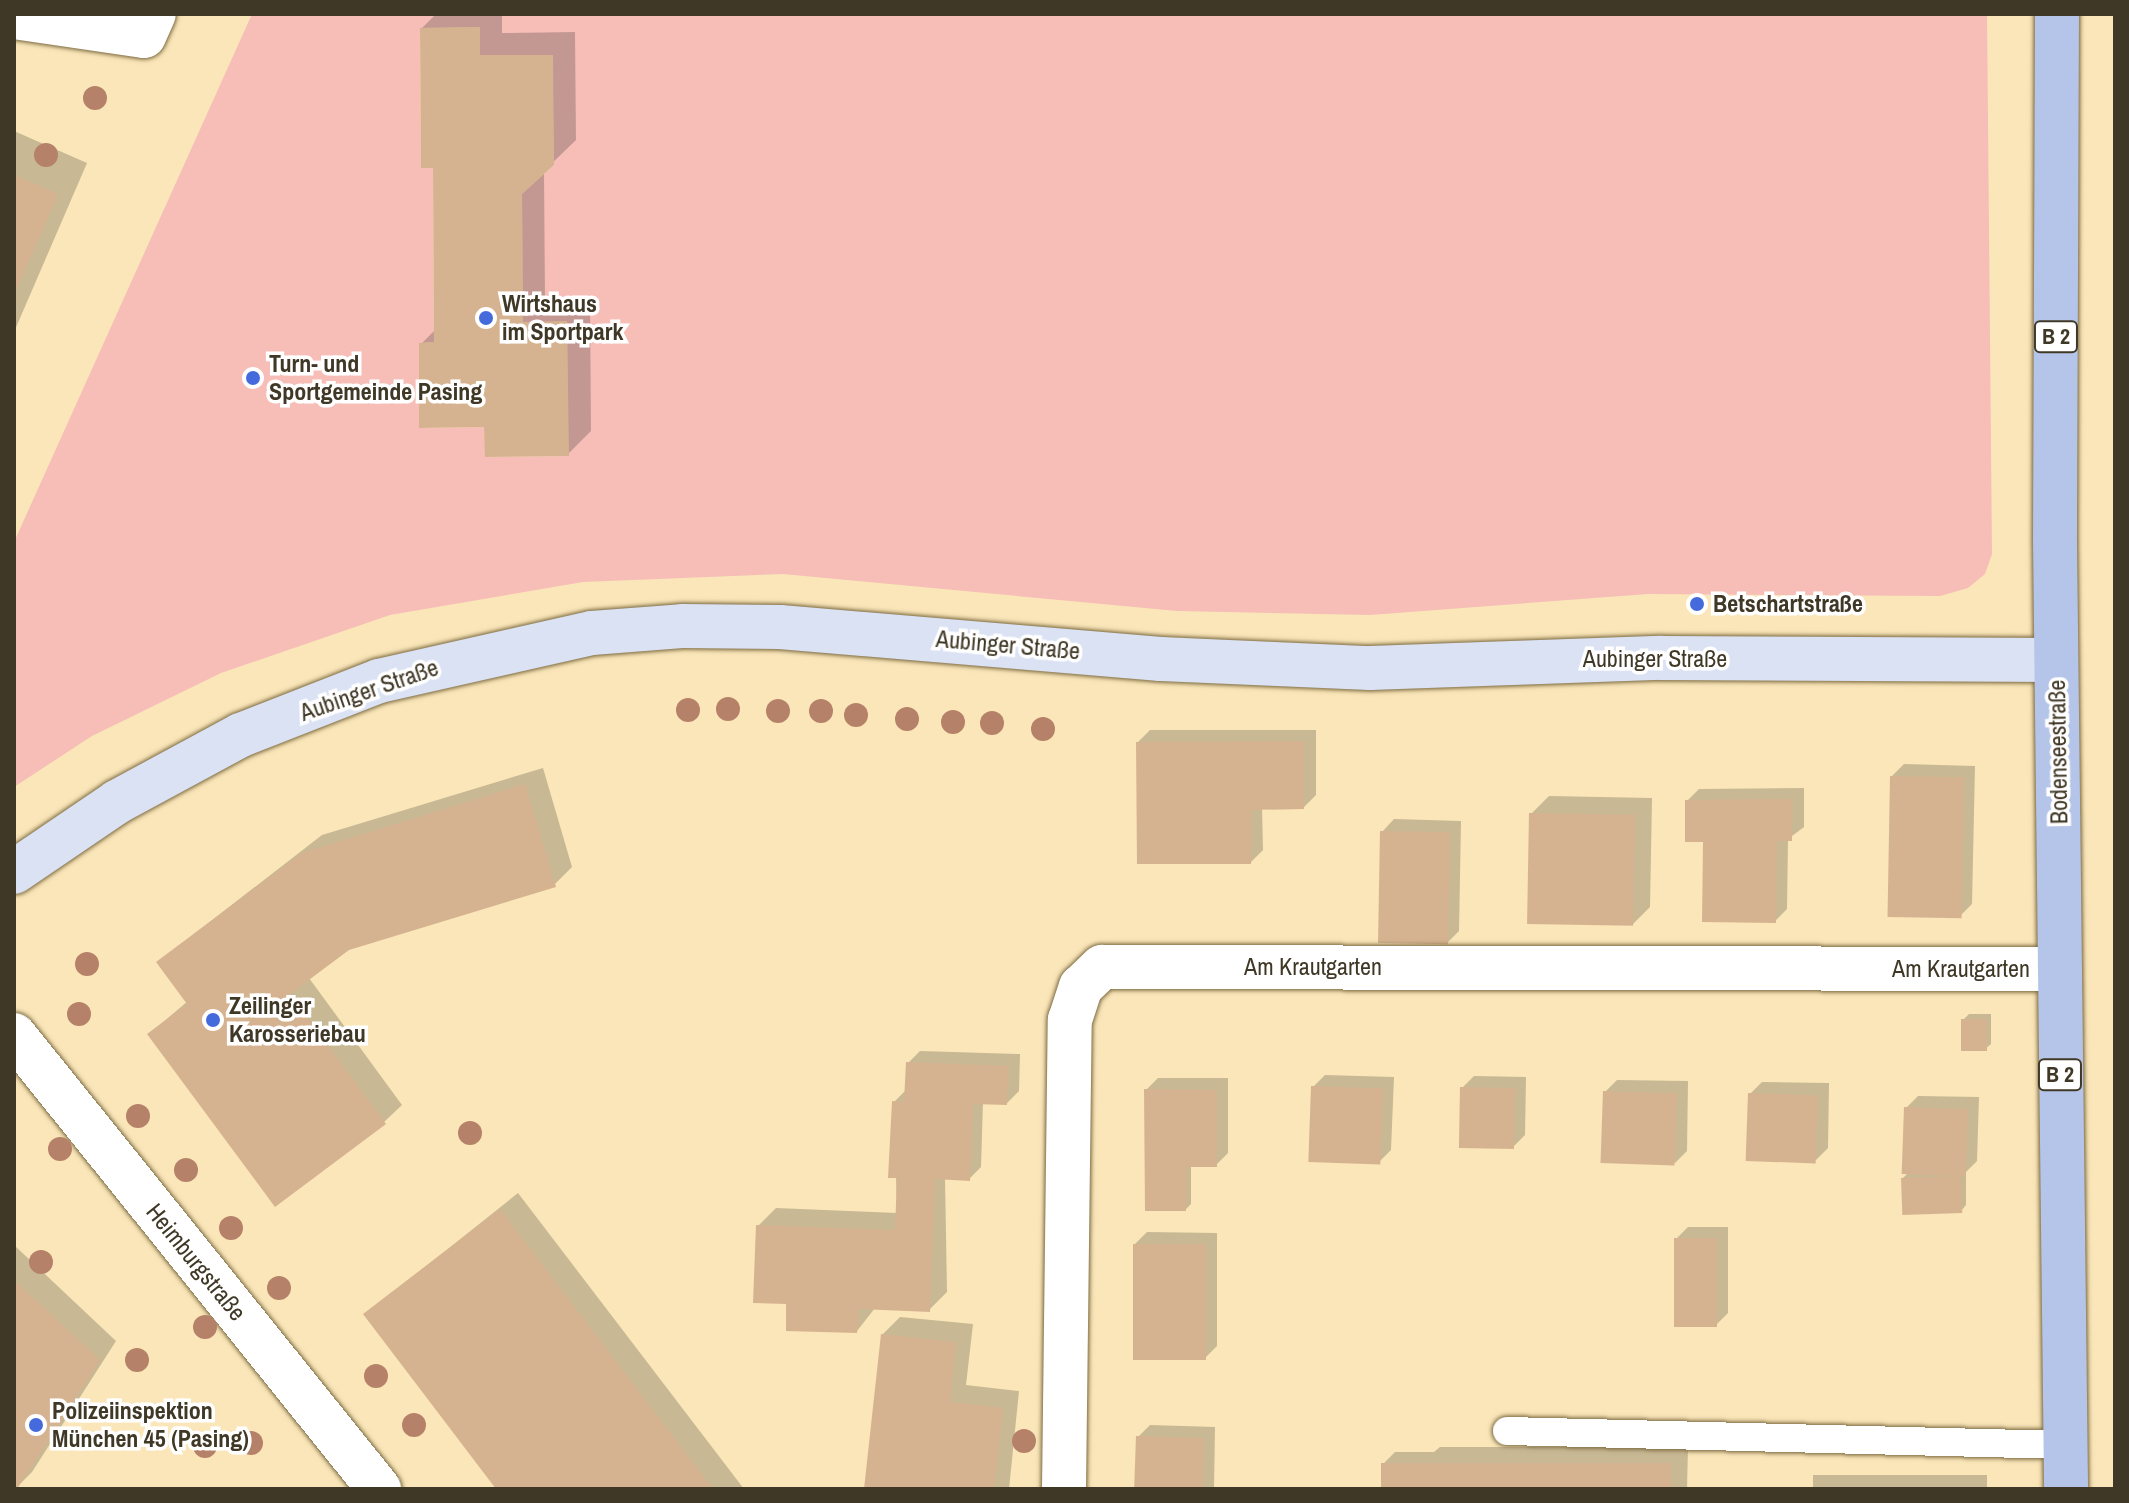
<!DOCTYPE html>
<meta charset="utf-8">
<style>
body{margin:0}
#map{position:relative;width:2129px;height:1503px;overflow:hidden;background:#fae6b8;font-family:"Archivo Narrow",sans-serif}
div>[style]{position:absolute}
.green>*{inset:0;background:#f6beb7}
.shadow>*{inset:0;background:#0003;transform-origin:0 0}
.building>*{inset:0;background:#d6b390;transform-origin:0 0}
.roads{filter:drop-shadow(0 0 2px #7d6b42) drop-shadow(0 0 2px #7d6b42)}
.service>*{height:28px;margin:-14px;padding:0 14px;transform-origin:14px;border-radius:14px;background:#fff}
.minor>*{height:44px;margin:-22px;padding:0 22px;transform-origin:22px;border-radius:22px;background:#fff}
.secondary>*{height:44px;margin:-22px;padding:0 22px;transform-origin:22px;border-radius:22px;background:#dae2f4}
.primary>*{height:44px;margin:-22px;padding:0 22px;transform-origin:22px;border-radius:22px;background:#b5c4e9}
.trees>*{width:24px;height:24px;margin:-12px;border-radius:50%;background:#b68169}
.dots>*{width:22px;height:22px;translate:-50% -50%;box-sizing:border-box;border:4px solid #fff;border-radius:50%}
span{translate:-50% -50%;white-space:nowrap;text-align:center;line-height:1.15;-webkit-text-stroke:7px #fff;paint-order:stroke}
.shield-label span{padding:2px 6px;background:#fff;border:2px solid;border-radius:6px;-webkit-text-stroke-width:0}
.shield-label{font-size:22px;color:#403826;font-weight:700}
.poi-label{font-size:24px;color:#403826;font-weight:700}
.left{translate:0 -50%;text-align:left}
.street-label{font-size:24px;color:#403826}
.frame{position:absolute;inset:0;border:16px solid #403826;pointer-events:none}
</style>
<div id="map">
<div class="green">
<div style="clip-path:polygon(evenodd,252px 14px,1987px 14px,1992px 554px,1985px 574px,1968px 588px,1940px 596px,1648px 594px,1370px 615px,1177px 611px,783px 574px,583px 582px,390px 615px,221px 673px,92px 736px,14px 787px,14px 542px,252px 14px,479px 27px,480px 55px,552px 55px,554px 165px,522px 194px,523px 322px,567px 322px,568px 456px,486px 457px,484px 427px,419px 428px,419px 343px,434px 342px,433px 168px,421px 168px,420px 28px,479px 27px)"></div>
</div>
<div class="shadow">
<div style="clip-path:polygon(436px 14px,502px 14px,502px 33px,575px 32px,576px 140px,544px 171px,545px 299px,590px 299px,591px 431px,568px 454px,486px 425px,421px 344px,436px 329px,435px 166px,422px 28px)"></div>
<div style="clip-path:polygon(14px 131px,87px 163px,14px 332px)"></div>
<div style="clip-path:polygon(1150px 730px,1316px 730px,1316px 795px,1304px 807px,1262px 807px,1263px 850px,1251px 862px,1138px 742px)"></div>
<div style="clip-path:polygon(1904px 764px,1975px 766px,1972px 904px,1960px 916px,1892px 776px)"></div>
<div style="clip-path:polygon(543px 768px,572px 867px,554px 885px,348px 949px,309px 978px,402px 1105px,384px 1122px,149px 1034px,188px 1001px,158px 962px,322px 835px)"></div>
<div style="clip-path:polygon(1804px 788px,1804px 827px,1788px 839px,1787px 909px,1775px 921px,1705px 840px,1687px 801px,1699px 789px)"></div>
<div style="clip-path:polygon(1549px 796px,1652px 798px,1650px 907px,1632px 925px,1531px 814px)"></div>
<div style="clip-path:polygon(1394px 819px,1461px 821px,1459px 931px,1447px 943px,1382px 832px)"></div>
<div style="clip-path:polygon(1969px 1014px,1991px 1014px,1991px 1044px,1985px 1049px,1963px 1020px)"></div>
<div style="clip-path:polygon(920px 1051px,1020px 1054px,1019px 1091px,1007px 1103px,983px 1102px,981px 1167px,969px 1179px,945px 1178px,947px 1292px,929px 1310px,875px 1308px,857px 1331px,788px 1302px,758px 1226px,776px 1208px,897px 1213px,894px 1102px,907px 1089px,908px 1063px)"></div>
<div style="clip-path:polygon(1325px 1075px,1394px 1077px,1391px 1150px,1379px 1162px,1313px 1087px)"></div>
<div style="clip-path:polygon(1474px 1076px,1526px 1077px,1525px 1135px,1513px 1147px,1462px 1088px)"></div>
<div style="clip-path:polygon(1158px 1078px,1228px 1078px,1228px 1153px,1216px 1165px,1191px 1165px,1191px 1204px,1186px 1209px,1146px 1090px)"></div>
<div style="clip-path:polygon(1617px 1080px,1688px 1081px,1687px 1151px,1675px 1163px,1605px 1092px)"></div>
<div style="clip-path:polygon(1762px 1082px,1829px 1083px,1828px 1148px,1816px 1160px,1750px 1094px)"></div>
<div style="clip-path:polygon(1918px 1096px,1979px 1097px,1977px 1161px,1966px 1172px,1966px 1205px,1961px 1211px,1903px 1178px,1909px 1172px,1906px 1108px)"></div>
<div style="clip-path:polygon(518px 1193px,744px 1489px,498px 1489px,365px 1315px)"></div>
<div style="clip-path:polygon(1688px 1227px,1728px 1227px,1728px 1313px,1716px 1325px,1676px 1239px)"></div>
<div style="clip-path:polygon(1147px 1232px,1217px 1233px,1217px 1346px,1205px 1358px,1135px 1244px)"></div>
<div style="clip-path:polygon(14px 1245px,116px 1341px,32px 1472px,15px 1489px)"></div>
<div style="clip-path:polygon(900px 1317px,973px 1324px,966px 1385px,1019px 1391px,1009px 1489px,866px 1489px,882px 1335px)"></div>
<div style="clip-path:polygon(1150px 1425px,1215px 1427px,1214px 1489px,1136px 1489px,1138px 1437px)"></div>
<div style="clip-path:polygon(1440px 1447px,1688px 1447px,1687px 1489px,1383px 1489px,1383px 1464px,1395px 1452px,1434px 1452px)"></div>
<div style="left:1813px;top:1475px;width:174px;height:20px"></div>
</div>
<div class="building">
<div style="clip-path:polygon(480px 27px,480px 55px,553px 55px,554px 165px,522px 194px,523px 322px,567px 321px,569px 456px,485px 457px,484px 427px,419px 428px,419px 343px,434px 342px,433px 168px,421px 168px,420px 28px)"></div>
<div style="clip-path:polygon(14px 175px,58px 194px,14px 295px)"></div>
<div style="clip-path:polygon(1304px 741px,1304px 809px,1251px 810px,1251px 864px,1137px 864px,1136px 742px)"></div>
<div style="left:1890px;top:776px;width:74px;height:141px;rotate:1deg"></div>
<div style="clip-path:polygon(525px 784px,556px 887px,349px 950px,290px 994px,386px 1124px,275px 1207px,147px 1034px,187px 1004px,156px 962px,302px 853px)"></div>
<div style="clip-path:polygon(1792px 799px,1792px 841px,1777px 841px,1776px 923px,1702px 922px,1703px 842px,1685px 842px,1685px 800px)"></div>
<div style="left:1529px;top:813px;width:106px;height:111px;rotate:1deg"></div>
<div style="left:1380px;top:831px;width:70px;height:112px;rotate:1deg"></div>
<div style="left:1961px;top:1019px;width:26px;height:32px"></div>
<div style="clip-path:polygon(906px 1062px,1008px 1066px,1007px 1105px,973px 1104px,970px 1181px,935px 1179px,930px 1312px,859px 1309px,857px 1333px,786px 1331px,786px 1304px,753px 1303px,756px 1225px,895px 1230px,897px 1178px,888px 1178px,892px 1101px,904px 1102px)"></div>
<div style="left:1311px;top:1086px;width:72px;height:76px;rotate:2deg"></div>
<div style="left:1460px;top:1087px;width:55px;height:61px;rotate:1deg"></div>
<div style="clip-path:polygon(1144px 1089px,1217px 1090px,1217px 1167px,1187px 1167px,1186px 1211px,1145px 1211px)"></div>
<div style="left:1603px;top:1091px;width:74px;height:72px;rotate:2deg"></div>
<div style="left:1748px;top:1093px;width:70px;height:68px;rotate:2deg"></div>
<div style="left:1904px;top:1107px;width:64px;height:67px;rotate:2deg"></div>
<div style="left:1961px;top:1176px;width:37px;height:60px;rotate:88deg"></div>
<div style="clip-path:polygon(500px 1209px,713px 1489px,496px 1489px,363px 1314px)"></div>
<div style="left:1674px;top:1238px;width:43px;height:89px"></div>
<div style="left:1133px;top:1244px;width:73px;height:116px"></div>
<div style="clip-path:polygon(14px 1280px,100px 1360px,17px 1489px,14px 1489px)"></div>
<div style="clip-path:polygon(881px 1334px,956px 1342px,950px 1402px,1003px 1408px,994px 1489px,864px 1489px)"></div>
<div style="left:1136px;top:1436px;width:68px;height:53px;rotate:2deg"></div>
<div style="left:1381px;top:1463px;width:290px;height:26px"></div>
</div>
<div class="roads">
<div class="service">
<div style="left:1507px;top:1431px;width:558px;rotate:1.44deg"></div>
</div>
<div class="minor">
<div style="left:14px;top:17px;width:131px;rotate:8.3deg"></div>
<div style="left:144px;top:36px;width:24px;rotate:-66deg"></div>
<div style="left:14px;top:1035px;width:583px;rotate:51.2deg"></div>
<div style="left:1064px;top:1489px;width:469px;rotate:-89.3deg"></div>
<div style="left:1070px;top:1020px;width:35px;rotate:-72deg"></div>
<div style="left:1081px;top:987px;width:29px;rotate:-44deg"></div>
<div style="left:1102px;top:967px;width:956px;rotate:0.12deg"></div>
</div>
<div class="secondary">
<div style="left:14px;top:872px;width:125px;rotate:-34.2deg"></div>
<div style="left:117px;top:802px;width:141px;rotate:-28.4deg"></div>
<div style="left:241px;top:735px;width:148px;rotate:-21.4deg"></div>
<div style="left:379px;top:681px;width:218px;rotate:-12.7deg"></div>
<div style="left:592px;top:633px;width:90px;rotate:-4.4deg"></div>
<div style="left:682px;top:626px;width:98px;rotate:0.6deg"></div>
<div style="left:780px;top:627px;width:382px;rotate:4.8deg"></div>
<div style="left:1161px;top:659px;width:209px;rotate:2.5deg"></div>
<div style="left:1370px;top:668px;width:291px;rotate:-2deg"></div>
<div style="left:1661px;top:658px;width:395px;rotate:0.3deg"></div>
</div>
<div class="primary">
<div style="left:2057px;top:14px;width:528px;rotate:90.22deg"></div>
<div style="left:2055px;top:542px;width:947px;rotate:89.33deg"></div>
</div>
</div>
<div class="trees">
<div style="left:95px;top:98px"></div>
<div style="left:46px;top:155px"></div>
<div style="left:728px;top:709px"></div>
<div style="left:688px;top:710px"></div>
<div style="left:778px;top:711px"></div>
<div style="left:821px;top:711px"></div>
<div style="left:856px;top:715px"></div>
<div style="left:907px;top:719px"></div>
<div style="left:953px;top:722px"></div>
<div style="left:992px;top:723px"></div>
<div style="left:1043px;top:729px"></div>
<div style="left:87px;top:964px"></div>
<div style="left:79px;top:1014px"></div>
<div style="left:138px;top:1116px"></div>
<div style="left:470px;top:1133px"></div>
<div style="left:60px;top:1149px"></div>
<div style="left:186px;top:1170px"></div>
<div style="left:231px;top:1228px"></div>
<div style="left:41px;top:1262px"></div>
<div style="left:279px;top:1288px"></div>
<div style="left:205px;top:1327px"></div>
<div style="left:137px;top:1360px"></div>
<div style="left:376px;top:1376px"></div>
<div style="left:414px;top:1425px"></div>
<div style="left:1024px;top:1441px"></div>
<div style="left:251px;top:1443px"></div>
<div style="left:205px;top:1446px"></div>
</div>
<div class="dots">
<div style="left:486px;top:318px;background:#456adc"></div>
<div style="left:253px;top:378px;background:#456adc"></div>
<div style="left:1697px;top:604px;background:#456adc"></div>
<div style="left:213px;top:1020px;background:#456adc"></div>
<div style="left:36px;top:1425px;background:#456adc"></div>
</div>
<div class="shield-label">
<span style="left:2056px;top:337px">B 2</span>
<span style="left:2060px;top:1075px">B 2</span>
</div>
<div class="poi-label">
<span class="left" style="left:502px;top:318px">Wirtshaus<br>im Sportpark</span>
<span class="left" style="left:269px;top:378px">Turn- und<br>Sportgemeinde Pasing</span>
<span class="left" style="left:1713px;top:604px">Betschartstraße</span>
<span class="left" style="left:229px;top:1020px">Zeilinger<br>Karosseriebau</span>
<span class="left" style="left:52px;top:1425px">Polizeiinspektion<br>München 45 (Pasing)</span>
</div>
<div class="street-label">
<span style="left:1008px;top:645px;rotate:5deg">Aubinger Straße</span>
<span style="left:1655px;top:659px">Aubinger Straße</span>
<span style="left:369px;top:690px;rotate:-19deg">Aubinger Straße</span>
<span style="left:2058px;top:752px;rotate:-91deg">Bodenseestraße</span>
<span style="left:1313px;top:967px">Am Krautgarten</span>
<span style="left:1961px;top:969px">Am Krautgarten</span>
<span style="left:196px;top:1262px;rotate:51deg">Heimburgstraße</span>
</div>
<div class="frame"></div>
</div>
